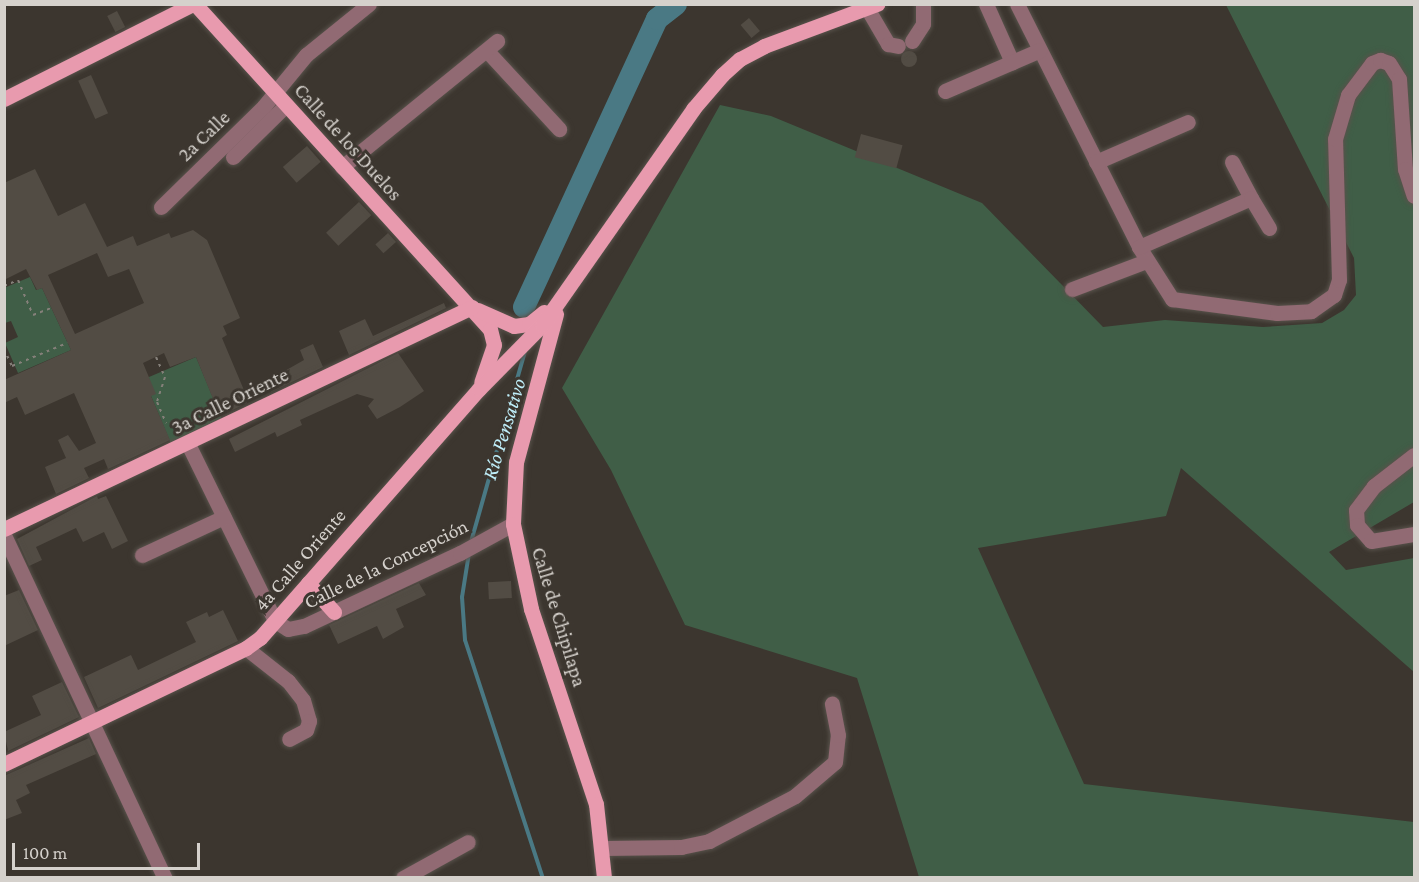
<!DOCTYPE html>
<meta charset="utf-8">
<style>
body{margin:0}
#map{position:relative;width:1419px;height:882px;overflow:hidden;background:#3c362f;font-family:"Crimson Pro",serif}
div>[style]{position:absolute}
.green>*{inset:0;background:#405e47}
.stream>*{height:4px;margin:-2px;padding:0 2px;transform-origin:2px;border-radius:2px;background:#4a7984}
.river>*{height:22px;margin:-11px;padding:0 11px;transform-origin:11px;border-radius:11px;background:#4a7984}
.building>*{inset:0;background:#524c44;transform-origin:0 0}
.round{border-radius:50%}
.path>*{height:2px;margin-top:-1px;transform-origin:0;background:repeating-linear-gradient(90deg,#85807a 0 3px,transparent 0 7.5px)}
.roads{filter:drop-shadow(0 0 2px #58524b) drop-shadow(0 0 2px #58524b)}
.minor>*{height:15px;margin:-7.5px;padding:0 7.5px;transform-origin:7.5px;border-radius:7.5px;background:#916a73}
.major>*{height:15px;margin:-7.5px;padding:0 7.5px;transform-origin:7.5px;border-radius:7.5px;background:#e89aae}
span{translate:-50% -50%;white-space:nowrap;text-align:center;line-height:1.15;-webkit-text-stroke:6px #3c362f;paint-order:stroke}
.street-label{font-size:20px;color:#d5d1cc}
.water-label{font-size:21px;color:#bfeef9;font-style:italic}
.frame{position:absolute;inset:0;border:6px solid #d5d1cc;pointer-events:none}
.scale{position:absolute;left:12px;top:843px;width:188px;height:27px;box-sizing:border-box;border:3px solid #d5d1cc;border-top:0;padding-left:8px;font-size:18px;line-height:21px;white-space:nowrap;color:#d5d1cc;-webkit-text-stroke:4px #3c362f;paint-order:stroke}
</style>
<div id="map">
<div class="green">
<div style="clip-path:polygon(1226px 5px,1414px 5px,1414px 502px,1329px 552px,1346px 570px,1414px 558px,1414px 672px,1181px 468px,1166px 516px,978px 548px,1084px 784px,1414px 822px,1414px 877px,919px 877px,857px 678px,685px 625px,611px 470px,562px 388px,720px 105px,771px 116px,982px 203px,1103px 327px,1165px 320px,1263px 327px,1322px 323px,1344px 310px,1356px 295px,1354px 258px)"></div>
<div style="clip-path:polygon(30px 277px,36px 290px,42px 288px,71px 350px,18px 373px,5px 343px,18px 337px,11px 321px,5px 323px,4px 288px)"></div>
<div style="clip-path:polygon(196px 357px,223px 422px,172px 446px,151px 396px,149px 377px)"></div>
</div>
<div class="stream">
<div style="left:524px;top:320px;width:13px;rotate:-90deg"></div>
<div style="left:471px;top:542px;width:202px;rotate:-74.2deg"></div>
<div style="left:469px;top:553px;width:45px;rotate:99deg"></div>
<div style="left:462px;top:597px;width:43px;rotate:86deg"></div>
<div style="left:465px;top:640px;width:250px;rotate:71.9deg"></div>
</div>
<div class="river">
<div style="left:524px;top:307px;width:317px;rotate:-65.2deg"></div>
<div style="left:657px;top:19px;width:24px;rotate:-38deg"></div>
</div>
<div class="building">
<div style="left:117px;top:11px;width:18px;height:11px;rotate:63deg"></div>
<div style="left:749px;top:18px;width:17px;height:11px;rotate:50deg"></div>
<div class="round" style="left:901px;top:51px;width:16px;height:16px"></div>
<div style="left:91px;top:75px;width:42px;height:14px;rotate:66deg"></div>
<div style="left:861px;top:134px;width:43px;height:24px;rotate:15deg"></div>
<div style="left:307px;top:146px;width:21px;height:32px;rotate:49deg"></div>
<div style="clip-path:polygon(evenodd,35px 169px,58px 216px,85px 203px,107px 247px,133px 236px,137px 246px,169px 233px,171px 238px,193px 230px,207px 240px,240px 318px,223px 326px,227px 335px,222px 338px,249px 402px,220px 416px,196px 357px,170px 367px,164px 353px,143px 363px,156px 394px,151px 396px,170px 440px,108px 469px,104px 459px,84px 468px,89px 478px,56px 494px,45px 467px,66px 458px,58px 440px,68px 435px,79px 451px,96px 443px,74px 393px,25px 415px,17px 397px,4px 403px,4px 380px,71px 350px,42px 288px,37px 290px,26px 269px,4px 280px,4px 183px,35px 169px,97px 253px,108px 277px,129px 269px,144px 303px,75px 334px,48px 275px,97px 253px)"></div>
<div style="left:359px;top:202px;width:18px;height:45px;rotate:47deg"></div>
<div style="left:388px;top:233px;width:12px;height:17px;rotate:48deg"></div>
<div style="clip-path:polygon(444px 303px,446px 308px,349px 355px,339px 331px,365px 319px,373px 336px)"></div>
<div style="clip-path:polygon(313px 344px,323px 367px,271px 392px,267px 381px,304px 360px,300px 350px)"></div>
<div style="clip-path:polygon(398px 353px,424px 391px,400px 407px,377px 419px,368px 406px,374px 399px,357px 394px,300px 420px,302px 425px,277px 437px,275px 432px,235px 452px,229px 439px)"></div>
<div style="clip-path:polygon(97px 496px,98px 499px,106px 496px,128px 541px,112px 549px,104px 532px,83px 542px,76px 528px,36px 547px,42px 560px,29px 566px,17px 539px)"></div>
<div style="left:511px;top:581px;width:17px;height:23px;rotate:87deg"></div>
<div style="clip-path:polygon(419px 583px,426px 595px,396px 609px,404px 627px,383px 639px,377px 626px,338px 644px,329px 625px)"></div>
<div style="clip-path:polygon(19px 590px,38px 630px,4px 646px,4px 596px)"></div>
<div style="clip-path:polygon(223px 610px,238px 641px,98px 708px,84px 677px,131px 655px,138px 670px,196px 642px,186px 622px,207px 612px,209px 617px)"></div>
<div style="clip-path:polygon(62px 682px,79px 717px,8px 751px,4px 732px,41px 715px,32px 696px)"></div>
<div style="clip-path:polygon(89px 738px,96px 754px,26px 785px,30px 793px,16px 800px,22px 813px,4px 820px,4px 776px)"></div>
</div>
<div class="path">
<div style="left:4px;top:286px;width:15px;rotate:-23deg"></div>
<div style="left:18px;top:280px;width:38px;rotate:67deg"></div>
<div style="left:33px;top:315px;width:19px;rotate:-21deg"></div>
<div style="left:4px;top:349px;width:19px;rotate:65deg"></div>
<div style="left:12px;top:366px;width:60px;rotate:-22.7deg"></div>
<div style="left:156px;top:357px;width:22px;rotate:66deg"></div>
<div style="left:165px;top:377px;width:26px;rotate:108deg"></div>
<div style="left:157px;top:402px;width:23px;rotate:67deg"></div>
</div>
<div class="roads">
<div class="minor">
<div style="left:986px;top:4px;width:64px;rotate:65.9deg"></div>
<div style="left:1017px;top:4px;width:272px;rotate:63.3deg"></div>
<div style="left:1139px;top:247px;width:62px;rotate:57.6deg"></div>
<div style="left:1172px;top:299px;width:106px;rotate:7.6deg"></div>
<div style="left:1277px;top:313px;width:34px;rotate:-3deg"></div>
<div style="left:1311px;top:311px;width:28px;rotate:-35deg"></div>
<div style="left:1334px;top:295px;width:16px;rotate:-72deg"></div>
<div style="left:1339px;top:280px;width:141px;rotate:-91.6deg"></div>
<div style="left:1335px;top:139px;width:46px;rotate:-73.5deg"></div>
<div style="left:1348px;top:95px;width:40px;rotate:-53deg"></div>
<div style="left:1372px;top:63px;width:9px;rotate:-21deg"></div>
<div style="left:1380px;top:60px;width:9px;rotate:18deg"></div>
<div style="left:1389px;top:63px;width:19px;rotate:58deg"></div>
<div style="left:1399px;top:79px;width:90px;rotate:86.2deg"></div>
<div style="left:1405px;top:169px;width:28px;rotate:72deg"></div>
<div style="left:867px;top:8px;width:42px;rotate:59.7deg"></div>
<div style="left:888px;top:44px;width:10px;rotate:11deg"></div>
<div style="left:912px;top:41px;width:20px;rotate:-57deg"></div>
<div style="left:923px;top:24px;width:20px;rotate:-90deg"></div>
<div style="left:488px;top:52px;width:105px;rotate:47.3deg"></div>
<div style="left:945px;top:91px;width:103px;rotate:-23.3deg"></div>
<div style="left:233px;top:157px;width:74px;rotate:-44.5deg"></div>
<div style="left:1096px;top:162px;width:100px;rotate:-23.5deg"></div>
<div style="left:1232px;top:162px;width:41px;rotate:62.2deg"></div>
<div style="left:342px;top:167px;width:200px;rotate:-39.1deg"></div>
<div style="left:161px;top:207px;width:144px;rotate:-44.4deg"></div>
<div style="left:264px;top:106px;width:66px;rotate:-50.5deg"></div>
<div style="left:306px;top:55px;width:81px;rotate:-39deg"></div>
<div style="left:1139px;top:247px;width:122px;rotate:-23.6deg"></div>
<div style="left:1251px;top:198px;width:35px;rotate:59deg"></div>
<div style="left:1072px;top:289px;width:79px;rotate:-20.7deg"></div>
<div style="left:188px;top:444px;width:197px;rotate:63.8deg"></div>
<div style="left:275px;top:621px;width:15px;rotate:32deg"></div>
<div style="left:288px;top:629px;width:16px;rotate:-11deg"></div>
<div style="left:304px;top:626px;width:172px;rotate:-25.1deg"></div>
<div style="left:460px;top:553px;width:60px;rotate:-28.7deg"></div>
<div style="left:1414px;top:455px;width:51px;rotate:142.2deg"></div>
<div style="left:1374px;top:486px;width:30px;rotate:127deg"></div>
<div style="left:1356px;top:510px;width:15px;rotate:86deg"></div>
<div style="left:1357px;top:525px;width:21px;rotate:49deg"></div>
<div style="left:1371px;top:541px;width:44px;rotate:-9.2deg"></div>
<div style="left:4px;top:535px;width:379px;rotate:64.9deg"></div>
<div style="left:142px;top:555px;width:90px;rotate:-24.9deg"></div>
<div style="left:246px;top:648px;width:53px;rotate:38.2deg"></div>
<div style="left:288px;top:681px;width:24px;rotate:52deg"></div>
<div style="left:303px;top:700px;width:22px;rotate:74deg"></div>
<div style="left:309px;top:721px;width:9px;rotate:108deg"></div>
<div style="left:306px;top:730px;width:19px;rotate:152deg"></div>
<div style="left:604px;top:848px;width:77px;rotate:-0.7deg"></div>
<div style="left:681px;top:847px;width:29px;rotate:-12deg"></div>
<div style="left:709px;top:841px;width:97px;rotate:-27.6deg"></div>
<div style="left:795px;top:796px;width:52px;rotate:-40.4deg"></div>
<div style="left:835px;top:762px;width:27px;rotate:-84deg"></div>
<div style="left:838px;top:735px;width:32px;rotate:-101deg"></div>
<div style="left:403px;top:878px;width:74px;rotate:-29deg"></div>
</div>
<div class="major">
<div style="left:195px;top:4px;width:439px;rotate:47.8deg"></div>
<div style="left:490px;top:329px;width:16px;rotate:76deg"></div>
<div style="left:494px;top:345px;width:39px;rotate:109deg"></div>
<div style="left:4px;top:99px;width:212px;rotate:-26.7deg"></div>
<div style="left:478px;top:310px;width:39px;rotate:24deg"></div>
<div style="left:514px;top:326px;width:15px;rotate:-8deg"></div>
<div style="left:529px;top:324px;width:19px;rotate:-39deg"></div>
<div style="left:556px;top:314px;width:153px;rotate:105.1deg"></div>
<div style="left:516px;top:462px;width:62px;rotate:92.8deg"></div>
<div style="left:513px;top:524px;width:87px;rotate:78deg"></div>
<div style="left:531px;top:609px;width:206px;rotate:71.6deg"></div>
<div style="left:596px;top:804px;width:74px;rotate:83.8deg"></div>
<div style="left:4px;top:529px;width:518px;rotate:-25.38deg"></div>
<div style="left:308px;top:583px;width:39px;rotate:48deg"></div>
<div style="left:4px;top:764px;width:268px;rotate:-25.6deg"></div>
<div style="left:246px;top:648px;width:17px;rotate:-36deg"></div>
<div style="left:260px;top:638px;width:332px;rotate:-48.7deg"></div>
<div style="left:479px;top:389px;width:90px;rotate:-45.5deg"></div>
<div style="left:542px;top:325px;width:264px;rotate:-55deg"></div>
<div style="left:693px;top:109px;width:45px;rotate:-49.5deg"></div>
<div style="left:722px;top:75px;width:24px;rotate:-42deg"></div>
<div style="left:740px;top:59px;width:27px;rotate:-28deg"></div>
<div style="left:764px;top:46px;width:121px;rotate:-20.4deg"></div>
</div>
</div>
<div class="street-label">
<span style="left:204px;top:136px;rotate:-44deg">2a Calle</span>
<span style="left:348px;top:142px;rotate:48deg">Calle de los Duelos</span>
<span style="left:230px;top:401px;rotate:-26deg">3a Calle Oriente</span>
<span style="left:300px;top:560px;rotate:-49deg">4a Calle Oriente</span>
<span style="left:386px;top:564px;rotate:-26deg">Calle de la Concepción</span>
<span style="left:559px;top:617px;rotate:73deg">Calle de Chipilapa</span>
</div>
<div class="water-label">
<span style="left:504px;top:429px;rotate:-73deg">Río Pensativo</span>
</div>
<div class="frame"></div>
<div class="scale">100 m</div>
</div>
